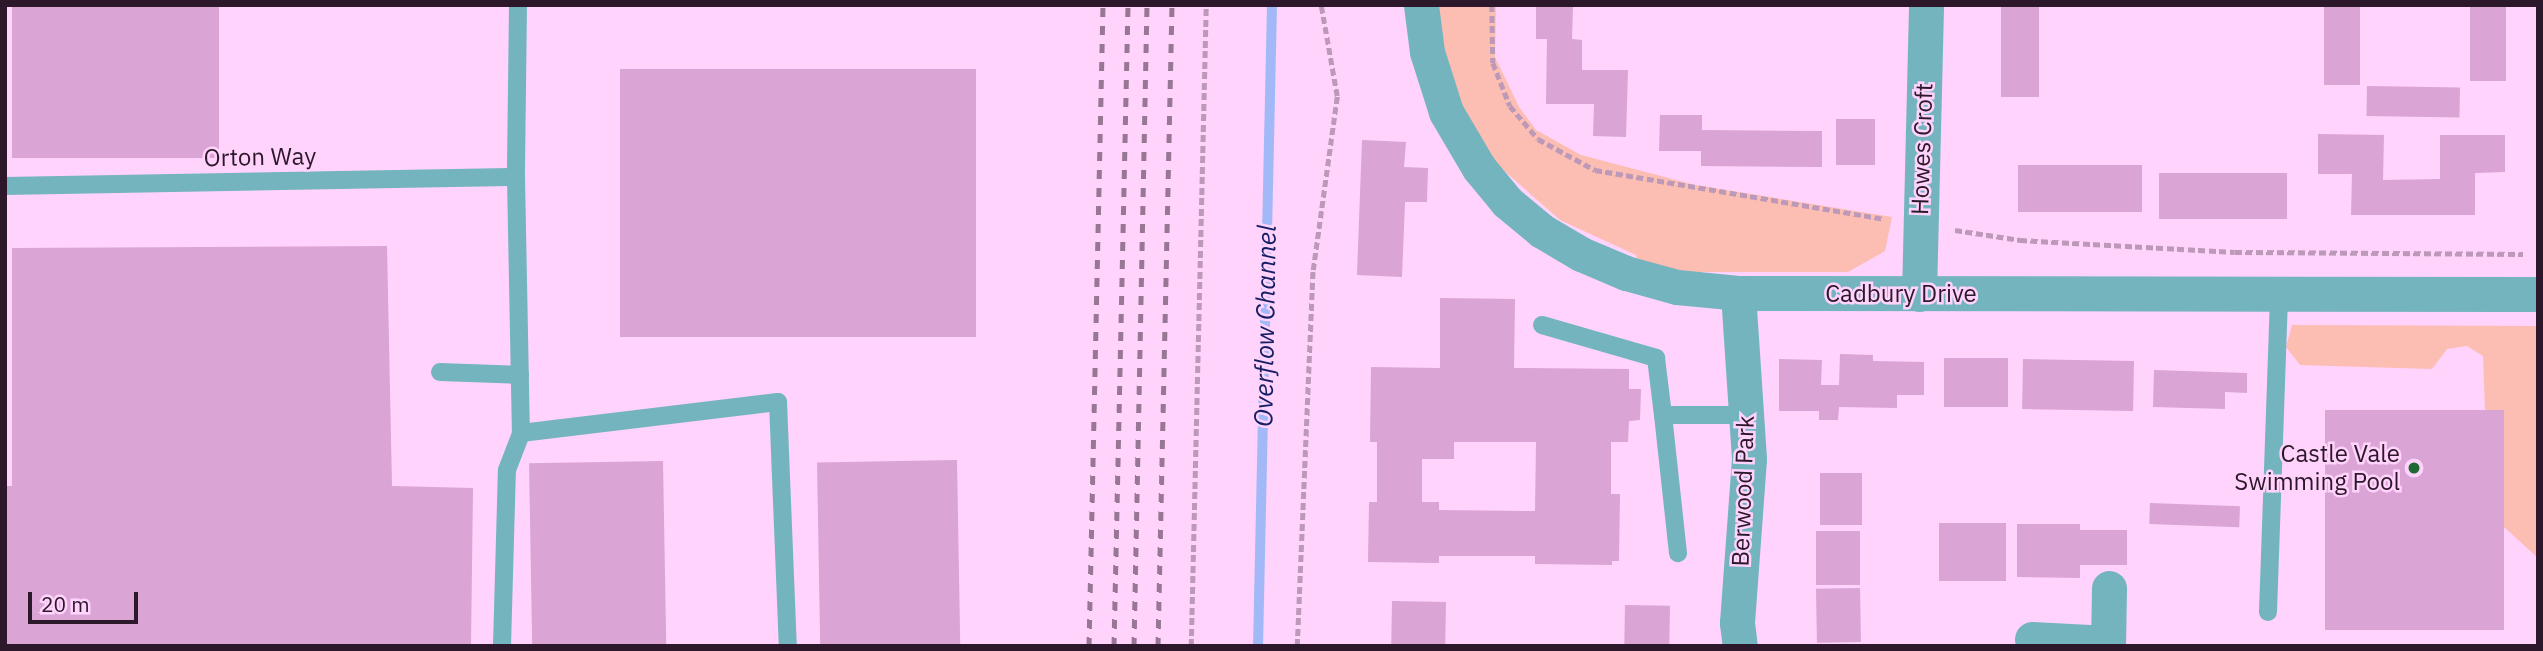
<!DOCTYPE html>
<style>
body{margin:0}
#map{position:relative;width:2543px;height:651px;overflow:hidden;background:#ffd3fb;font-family:"IBM Plex Sans",sans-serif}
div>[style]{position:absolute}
.green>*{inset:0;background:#fcbdb2}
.stream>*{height:10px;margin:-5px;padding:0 5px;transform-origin:5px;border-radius:5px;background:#a3b9f7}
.building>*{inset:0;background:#daa4d5;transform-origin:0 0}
.path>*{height:4.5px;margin-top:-2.25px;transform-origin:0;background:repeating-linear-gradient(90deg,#bc98b9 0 7px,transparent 0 10.5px)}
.service>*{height:18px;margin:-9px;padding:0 9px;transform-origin:9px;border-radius:9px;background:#73b4be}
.minor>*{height:35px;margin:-17.5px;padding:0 17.5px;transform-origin:17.5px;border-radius:17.5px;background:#73b4be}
.rail>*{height:5px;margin-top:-2.5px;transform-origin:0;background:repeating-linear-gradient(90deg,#977794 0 9px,transparent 0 18px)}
.dots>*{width:19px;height:19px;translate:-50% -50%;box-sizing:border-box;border:4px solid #ffd3fb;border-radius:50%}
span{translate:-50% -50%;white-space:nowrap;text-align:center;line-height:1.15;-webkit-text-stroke:5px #ffd3fb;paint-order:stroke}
.street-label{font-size:24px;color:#2c182a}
.poi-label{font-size:24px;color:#2c182a}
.right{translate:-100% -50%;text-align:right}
.water-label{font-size:26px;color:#141f64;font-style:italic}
.frame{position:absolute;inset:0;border:7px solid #2c182a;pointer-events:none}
.scale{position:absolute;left:28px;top:592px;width:110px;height:32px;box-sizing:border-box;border:4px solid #2c182a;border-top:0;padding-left:9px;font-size:21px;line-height:24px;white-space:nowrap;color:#2c182a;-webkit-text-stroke:5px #ffd3fb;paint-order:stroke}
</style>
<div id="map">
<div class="green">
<div style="clip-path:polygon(1438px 5px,1496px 5px,1495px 57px,1519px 107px,1536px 130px,1581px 155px,1695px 185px,1892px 217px,1885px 251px,1848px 272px,1687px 272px,1638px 265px,1636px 255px,1560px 220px,1492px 160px,1452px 102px,1458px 92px,1439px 32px)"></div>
<div style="clip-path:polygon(2292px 325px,2538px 326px,2538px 558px,2504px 527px,2504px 411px,2485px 410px,2483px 356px,2467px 346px,2447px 349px,2432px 369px,2300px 365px,2286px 347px)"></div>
</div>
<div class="stream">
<div style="left:1258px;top:646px;width:641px;rotate:-88.75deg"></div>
</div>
<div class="building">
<div style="left:12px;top:5px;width:207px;height:153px"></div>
<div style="clip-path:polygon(1536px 5px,1573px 5px,1572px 39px,1582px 40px,1582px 70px,1628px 70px,1626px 137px,1593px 136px,1594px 104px,1546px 104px,1547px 39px,1536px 39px)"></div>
<div style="left:2001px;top:5px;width:38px;height:92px"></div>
<div style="left:2324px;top:5px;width:36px;height:80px"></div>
<div style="left:2470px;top:5px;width:36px;height:76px"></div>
<div style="left:976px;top:69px;width:268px;height:356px;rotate:90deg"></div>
<div style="left:2367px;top:86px;width:93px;height:30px;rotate:1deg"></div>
<div style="clip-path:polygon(1660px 115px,1702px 115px,1702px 130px,1822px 131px,1822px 167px,1701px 166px,1701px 151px,1659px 151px)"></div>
<div style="left:1836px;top:119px;width:39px;height:46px"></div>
<div style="clip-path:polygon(2318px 134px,2384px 135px,2383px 180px,2440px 179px,2440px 135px,2505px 135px,2505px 172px,2475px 173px,2475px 215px,2351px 215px,2352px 174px,2318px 174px)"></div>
<div style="clip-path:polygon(1362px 140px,1406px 142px,1404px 167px,1428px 168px,1427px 202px,1405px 202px,1402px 277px,1357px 275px)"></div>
<div style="left:2142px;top:165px;width:47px;height:124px;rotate:90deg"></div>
<div style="left:2159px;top:173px;width:128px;height:46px"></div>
<div style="clip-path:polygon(387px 246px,392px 486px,473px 488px,471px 646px,5px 646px,5px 486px,12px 486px,12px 248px)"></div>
<div style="clip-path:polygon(evenodd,1440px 298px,1515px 299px,1514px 368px,1629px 369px,1629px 389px,1641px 389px,1640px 420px,1629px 421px,1628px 442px,1611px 442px,1611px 494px,1620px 494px,1619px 561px,1612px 561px,1612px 565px,1535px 564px,1535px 556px,1439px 556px,1439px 563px,1368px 562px,1369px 502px,1377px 502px,1377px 442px,1370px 442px,1371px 367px,1440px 368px,1440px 298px,1454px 442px,1536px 442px,1535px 511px,1439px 510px,1439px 502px,1422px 502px,1422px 459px,1454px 459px,1454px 442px)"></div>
<div style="clip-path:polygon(1840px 354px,1873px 355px,1873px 361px,1924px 362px,1924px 395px,1897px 395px,1897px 408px,1839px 407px,1838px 420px,1819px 420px,1819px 411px,1779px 411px,1779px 359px,1822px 360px,1821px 385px,1839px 385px)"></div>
<div style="left:1944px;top:358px;width:64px;height:49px"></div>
<div style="left:2023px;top:359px;width:111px;height:50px;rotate:1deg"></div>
<div style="clip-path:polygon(2154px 370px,2247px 373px,2247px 393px,2225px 392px,2225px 409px,2153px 407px)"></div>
<div style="left:2325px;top:410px;width:179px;height:220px"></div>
<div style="left:957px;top:460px;width:186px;height:140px;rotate:89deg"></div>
<div style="left:663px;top:461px;width:185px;height:134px;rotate:89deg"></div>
<div style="left:1820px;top:473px;width:42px;height:52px"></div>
<div style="left:2150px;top:503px;width:90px;height:21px;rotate:2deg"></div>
<div style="left:1939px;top:523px;width:67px;height:58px"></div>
<div style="clip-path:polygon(2017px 524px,2080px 524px,2080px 530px,2127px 530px,2127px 565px,2080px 565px,2080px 578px,2017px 577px)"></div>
<div style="left:1816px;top:531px;width:44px;height:54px"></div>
<div style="left:1860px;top:588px;width:54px;height:44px;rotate:89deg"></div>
<div style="left:1392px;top:601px;width:54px;height:45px;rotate:1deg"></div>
<div style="left:1625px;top:605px;width:45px;height:41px;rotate:1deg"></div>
</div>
<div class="path">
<div style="left:1492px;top:5px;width:58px;rotate:89deg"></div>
<div style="left:1493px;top:63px;width:46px;rotate:68.4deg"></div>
<div style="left:1510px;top:106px;width:43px;rotate:49.7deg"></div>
<div style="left:1538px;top:139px;width:65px;rotate:28.5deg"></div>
<div style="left:1595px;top:170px;width:293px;rotate:9.6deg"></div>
<div style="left:1955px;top:230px;width:66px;rotate:8.7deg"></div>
<div style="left:2020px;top:240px;width:215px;rotate:3.2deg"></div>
<div style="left:2235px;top:252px;width:288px;rotate:0.4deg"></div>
<div style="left:1191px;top:646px;width:641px;rotate:-88.66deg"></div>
<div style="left:1297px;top:646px;width:376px;rotate:-87.6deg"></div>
<div style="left:1313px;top:270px;width:176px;rotate:-82.1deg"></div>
<div style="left:1337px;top:96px;width:92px;rotate:-100deg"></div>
</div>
<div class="service">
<div style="left:518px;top:5px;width:172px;rotate:90.7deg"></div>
<div style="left:516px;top:177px;width:256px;rotate:88.9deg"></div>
<div style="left:521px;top:433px;width:259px;rotate:-6.9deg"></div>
<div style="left:778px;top:402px;width:244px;rotate:87.7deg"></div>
<div style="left:5px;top:186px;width:511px;rotate:-1.01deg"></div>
<div style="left:1542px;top:325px;width:119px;rotate:16.1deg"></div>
<div style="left:1656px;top:358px;width:57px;rotate:83deg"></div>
<div style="left:1663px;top:415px;width:83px"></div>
<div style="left:440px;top:372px;width:80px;rotate:2.1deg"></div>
<div style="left:1663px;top:415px;width:139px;rotate:83.8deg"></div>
<div style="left:2268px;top:612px;width:318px;rotate:-88deg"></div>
<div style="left:502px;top:646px;width:176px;rotate:-88.4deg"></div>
<div style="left:507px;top:470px;width:40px;rotate:-69deg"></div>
</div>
<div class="minor">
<div style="left:1421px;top:5px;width:47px;rotate:82.7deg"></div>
<div style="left:1427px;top:52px;width:63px;rotate:72.4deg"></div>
<div style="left:1446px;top:112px;width:65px;rotate:59.5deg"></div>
<div style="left:1479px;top:168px;width:44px;rotate:50.5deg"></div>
<div style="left:1507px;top:202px;width:45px;rotate:39.6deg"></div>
<div style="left:1542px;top:231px;width:45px;rotate:30.5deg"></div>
<div style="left:1581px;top:254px;width:49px;rotate:22.9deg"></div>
<div style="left:1626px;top:273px;width:53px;rotate:15.4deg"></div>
<div style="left:1677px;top:287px;width:61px;rotate:5.6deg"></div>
<div style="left:1738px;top:293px;width:800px;rotate:0.07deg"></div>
<div style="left:1738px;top:293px;width:166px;rotate:86.2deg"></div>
<div style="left:1749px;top:459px;width:164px;rotate:94.2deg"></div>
<div style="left:1737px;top:623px;width:23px;rotate:83deg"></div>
<div style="left:1919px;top:294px;width:289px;rotate:-88.6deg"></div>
<div style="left:2032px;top:639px;width:76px;rotate:3deg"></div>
<div style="left:2108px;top:646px;width:58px;rotate:-89deg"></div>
</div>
<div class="rail">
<div style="left:1089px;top:646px;width:641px;rotate:-88.75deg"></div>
<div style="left:1114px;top:646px;width:641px;rotate:-88.75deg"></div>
<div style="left:1134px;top:646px;width:641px;rotate:-88.84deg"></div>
<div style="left:1158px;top:646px;width:641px;rotate:-88.75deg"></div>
</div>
<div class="dots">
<div style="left:2414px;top:468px;background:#206834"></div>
</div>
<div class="street-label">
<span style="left:1922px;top:149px;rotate:-88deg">Howes Croft</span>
<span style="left:260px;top:157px;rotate:-1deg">Orton Way</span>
<span style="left:1901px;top:294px">Cadbury Drive</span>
<span style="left:1743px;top:491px;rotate:-88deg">Berwood Park</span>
</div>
<div class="poi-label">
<span class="right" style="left:2400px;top:468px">Castle Vale<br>Swimming Pool</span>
</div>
<div class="water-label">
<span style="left:1265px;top:326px;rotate:-89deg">Overflow Channel</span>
</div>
<div class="frame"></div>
<div class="scale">20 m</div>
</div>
